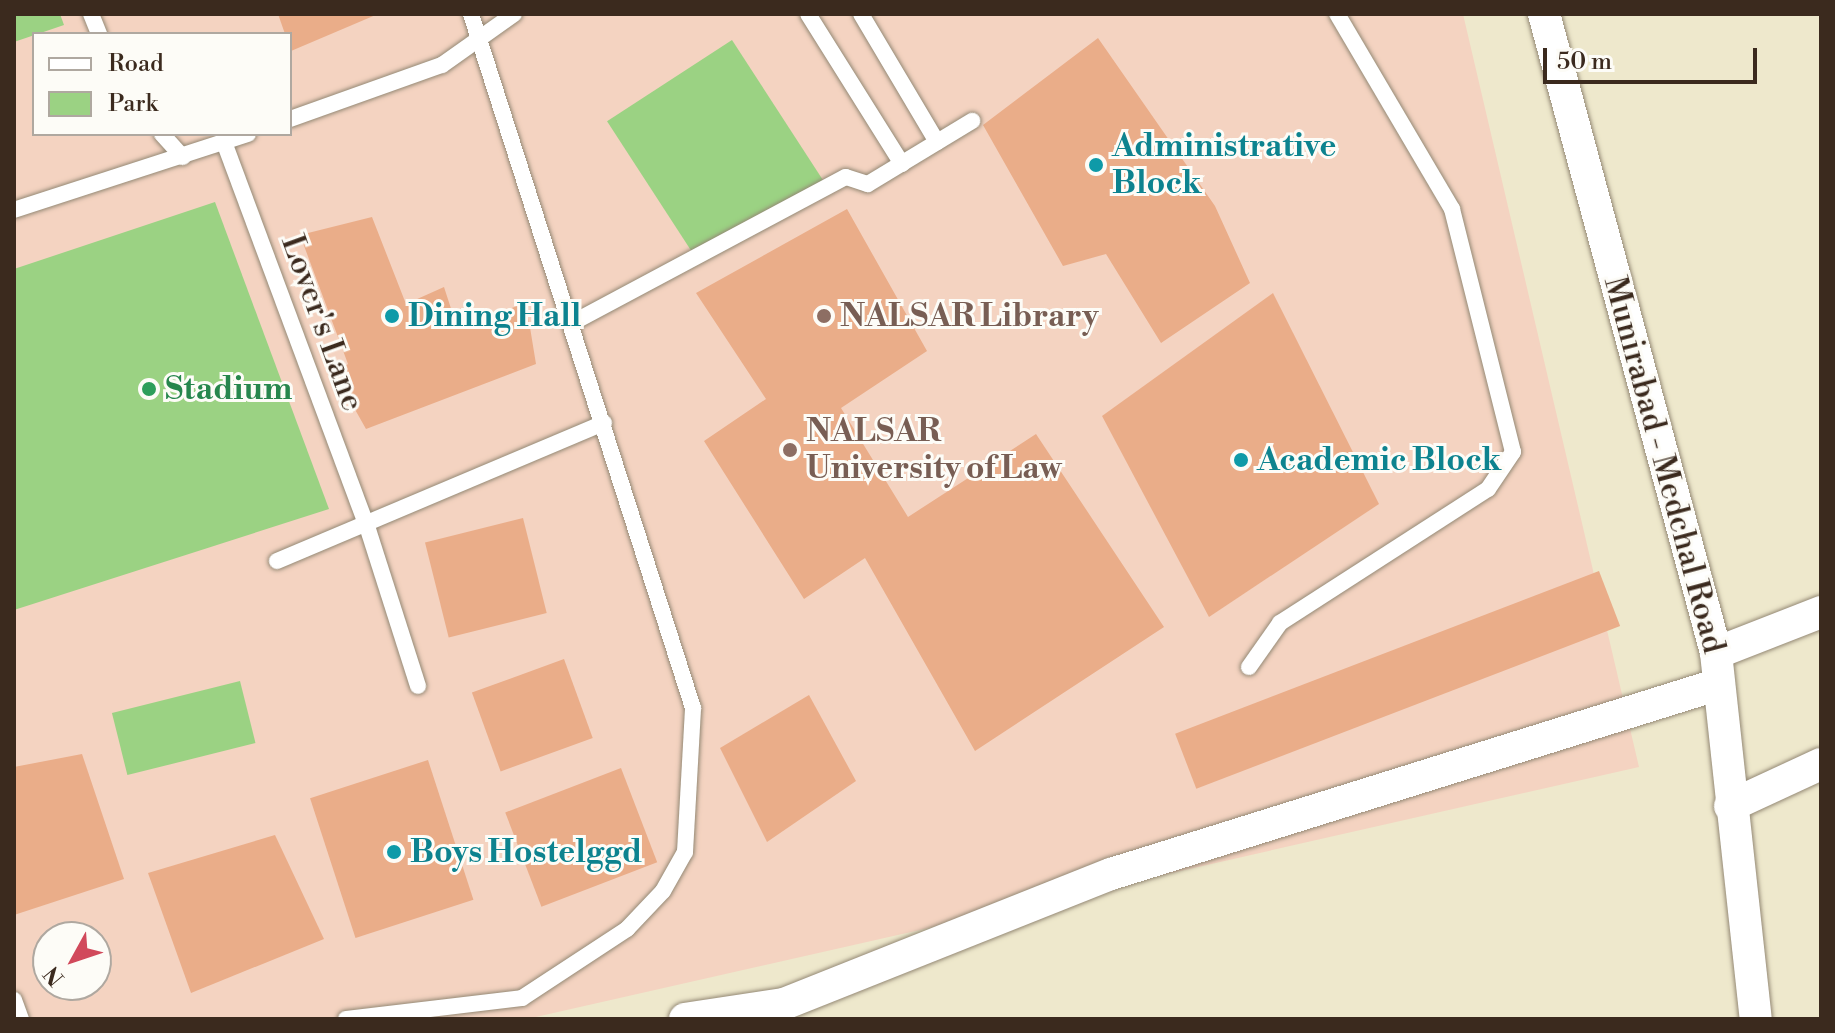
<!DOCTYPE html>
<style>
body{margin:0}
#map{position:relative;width:1835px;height:1033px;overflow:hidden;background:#eee8cc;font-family:"Libre Bodoni",serif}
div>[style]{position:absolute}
.built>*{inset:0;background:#f4d3c1}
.green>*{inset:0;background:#9bd283;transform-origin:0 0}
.building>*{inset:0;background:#eaad89;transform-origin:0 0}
.roads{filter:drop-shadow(0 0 2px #948975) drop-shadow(0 0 2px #948975)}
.service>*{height:16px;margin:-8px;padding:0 8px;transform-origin:8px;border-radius:8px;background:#fff}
.minor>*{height:32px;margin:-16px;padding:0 16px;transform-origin:16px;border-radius:16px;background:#fff}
.dots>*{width:22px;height:22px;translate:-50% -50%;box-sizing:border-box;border:4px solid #fdfcf7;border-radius:50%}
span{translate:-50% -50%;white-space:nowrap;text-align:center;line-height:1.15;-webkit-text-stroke:6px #fdfcf7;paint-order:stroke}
.culture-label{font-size:32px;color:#0d838f;font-weight:700}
.left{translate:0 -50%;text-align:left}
.education-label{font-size:32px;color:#785e54;font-weight:700}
.street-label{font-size:32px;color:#3b2a1e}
.leisure-label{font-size:32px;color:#27864d;font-weight:700}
.frame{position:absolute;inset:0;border:16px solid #3b2a1e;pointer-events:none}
.legend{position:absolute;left:32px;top:32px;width:260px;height:104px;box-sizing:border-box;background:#fdfcf7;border:2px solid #afa8a0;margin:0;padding:10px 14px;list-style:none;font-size:24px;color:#3b2a1e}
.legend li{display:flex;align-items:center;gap:16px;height:40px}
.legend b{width:40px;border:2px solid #afa8a0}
.north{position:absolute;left:32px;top:921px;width:80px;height:80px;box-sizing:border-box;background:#fdfcf7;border:2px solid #afa8a0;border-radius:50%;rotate:230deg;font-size:22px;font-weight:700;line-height:32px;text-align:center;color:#3b2a1e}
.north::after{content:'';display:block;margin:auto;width:28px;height:36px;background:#d1495b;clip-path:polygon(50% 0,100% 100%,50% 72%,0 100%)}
.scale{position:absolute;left:1543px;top:48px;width:214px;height:36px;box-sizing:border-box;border:4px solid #3b2a1e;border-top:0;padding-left:10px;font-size:24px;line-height:28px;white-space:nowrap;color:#3b2a1e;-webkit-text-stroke:6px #fdfcf7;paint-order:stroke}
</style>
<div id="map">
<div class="built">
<div style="clip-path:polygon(evenodd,14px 14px,1463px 14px,1639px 767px,527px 1019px,14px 1019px,14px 14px,34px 34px,290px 34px,290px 134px,34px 134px,34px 34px,14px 14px,48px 937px,96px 937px,96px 985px,48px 985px,48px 937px)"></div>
</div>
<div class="green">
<div style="clip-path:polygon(14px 14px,60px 14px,64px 25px,14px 42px)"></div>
<div style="left:732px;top:40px;width:169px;height:149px;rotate:57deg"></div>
<div style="clip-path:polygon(215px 202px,329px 509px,14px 610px,14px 269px)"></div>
<div style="left:240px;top:681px;width:64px;height:132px;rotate:76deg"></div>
</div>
<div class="building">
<div style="clip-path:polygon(278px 14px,378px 14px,291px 51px)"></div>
<div style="clip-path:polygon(1098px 38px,1215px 206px,1250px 283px,1161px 343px,1106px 254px,1063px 266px,983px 125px)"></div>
<div style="clip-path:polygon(847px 209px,927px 351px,841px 408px,908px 517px,1036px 434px,1164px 627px,975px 751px,865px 558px,804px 599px,704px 441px,766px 399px,696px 293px)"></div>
<div style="clip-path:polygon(372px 217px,406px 304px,444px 287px,457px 327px,526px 303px,536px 364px,366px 429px,335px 374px,348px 364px,300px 235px)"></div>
<div style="clip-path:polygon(1273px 293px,1379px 504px,1209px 617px,1102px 416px)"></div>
<div style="left:523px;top:518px;width:98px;height:101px;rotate:76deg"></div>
<div style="left:1599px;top:571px;width:59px;height:454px;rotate:69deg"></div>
<div style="left:564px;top:659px;width:84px;height:98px;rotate:70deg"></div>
<div style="clip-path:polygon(809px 695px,856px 781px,767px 842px,720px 748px)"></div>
<div style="clip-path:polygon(82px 754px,124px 879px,14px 915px,14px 767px)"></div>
<div style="left:428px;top:760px;width:147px;height:124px;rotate:72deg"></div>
<div style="left:621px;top:768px;width:101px;height:124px;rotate:69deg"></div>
<div style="clip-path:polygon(275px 835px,324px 939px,191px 993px,148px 873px)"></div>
</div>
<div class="roads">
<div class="service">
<div style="left:91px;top:14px;width:22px;rotate:68deg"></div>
<div style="left:808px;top:14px;width:177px;rotate:57.9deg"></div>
<div style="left:861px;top:14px;width:149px;rotate:59.3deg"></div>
<div style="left:290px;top:119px;width:161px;rotate:-19.6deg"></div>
<div style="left:442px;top:65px;width:88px;rotate:-35.3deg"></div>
<div style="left:162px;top:134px;width:31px;rotate:48deg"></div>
<div style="left:224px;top:142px;width:407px;rotate:69.6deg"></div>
<div style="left:366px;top:523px;width:171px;rotate:72.3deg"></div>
<div style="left:14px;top:210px;width:246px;rotate:-18deg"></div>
<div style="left:574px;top:322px;width:308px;rotate:-28.1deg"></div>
<div style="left:846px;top:177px;width:23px;rotate:18deg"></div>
<div style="left:868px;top:184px;width:122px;rotate:-31.2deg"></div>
<div style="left:277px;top:561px;width:355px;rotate:-22.9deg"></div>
<div style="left:1249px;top:667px;width:54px;rotate:-54.8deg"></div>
<div style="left:1280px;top:623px;width:247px;rotate:-32.8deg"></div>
<div style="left:1488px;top:489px;width:45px;rotate:-56deg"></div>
<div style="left:1513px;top:452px;width:251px;rotate:-104.1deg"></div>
<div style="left:1452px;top:209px;width:226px;rotate:-120.5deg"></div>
<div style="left:14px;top:1000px;width:20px;rotate:70deg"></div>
<div style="left:346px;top:1019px;width:177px;rotate:-6.8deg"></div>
<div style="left:522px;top:998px;width:126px;rotate:-33.3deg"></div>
<div style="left:627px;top:929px;width:52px;rotate:-46.5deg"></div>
<div style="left:663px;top:891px;width:45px;rotate:-60.6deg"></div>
<div style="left:685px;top:852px;width:144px;rotate:-86.8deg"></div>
<div style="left:693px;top:708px;width:729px;rotate:-107.74deg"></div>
</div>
<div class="minor">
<div style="left:1544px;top:14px;width:662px;rotate:74.93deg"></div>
<div style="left:1716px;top:653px;width:368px;rotate:83.8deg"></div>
<div style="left:1716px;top:653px;width:113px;rotate:-21.3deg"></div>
<div style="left:1730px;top:806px;width:100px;rotate:-24.8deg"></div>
<div style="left:685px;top:1019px;width:100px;rotate:-8.6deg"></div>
<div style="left:784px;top:1004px;width:352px;rotate:-21.7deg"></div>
<div style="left:1111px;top:874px;width:634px;rotate:-17.35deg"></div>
</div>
</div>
<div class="dots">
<div style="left:1096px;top:165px;background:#0f9aa8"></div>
<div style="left:392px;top:316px;background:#0f9aa8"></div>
<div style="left:824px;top:316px;background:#8d6e63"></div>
<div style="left:149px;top:389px;background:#2e9e5b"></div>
<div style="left:790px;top:450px;background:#8d6e63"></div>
<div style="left:1241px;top:460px;background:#0f9aa8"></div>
<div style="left:394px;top:852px;background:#0f9aa8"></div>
</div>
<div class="culture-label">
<span class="left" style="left:1112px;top:165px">Administrative<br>Block</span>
<span class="left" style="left:408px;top:316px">Dining Hall</span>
<span class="left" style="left:1257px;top:460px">Academic Block</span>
<span class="left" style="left:410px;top:852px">Boys Hostelggd</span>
</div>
<div class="education-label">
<span class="left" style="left:840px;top:316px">NALSAR Library</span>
<span class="left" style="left:806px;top:450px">NALSAR<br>University of Law</span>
</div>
<div class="street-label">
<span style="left:322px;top:323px;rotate:70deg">Lover's Lane</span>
<span style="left:1664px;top:465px;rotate:75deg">Munirabad - Medchal Road</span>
</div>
<div class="leisure-label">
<span class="left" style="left:165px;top:389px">Stadium</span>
</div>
<div class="frame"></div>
<ul class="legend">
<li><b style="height:10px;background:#fff"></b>Road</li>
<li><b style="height:22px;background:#9bd283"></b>Park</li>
</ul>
<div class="north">N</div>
<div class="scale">50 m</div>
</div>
